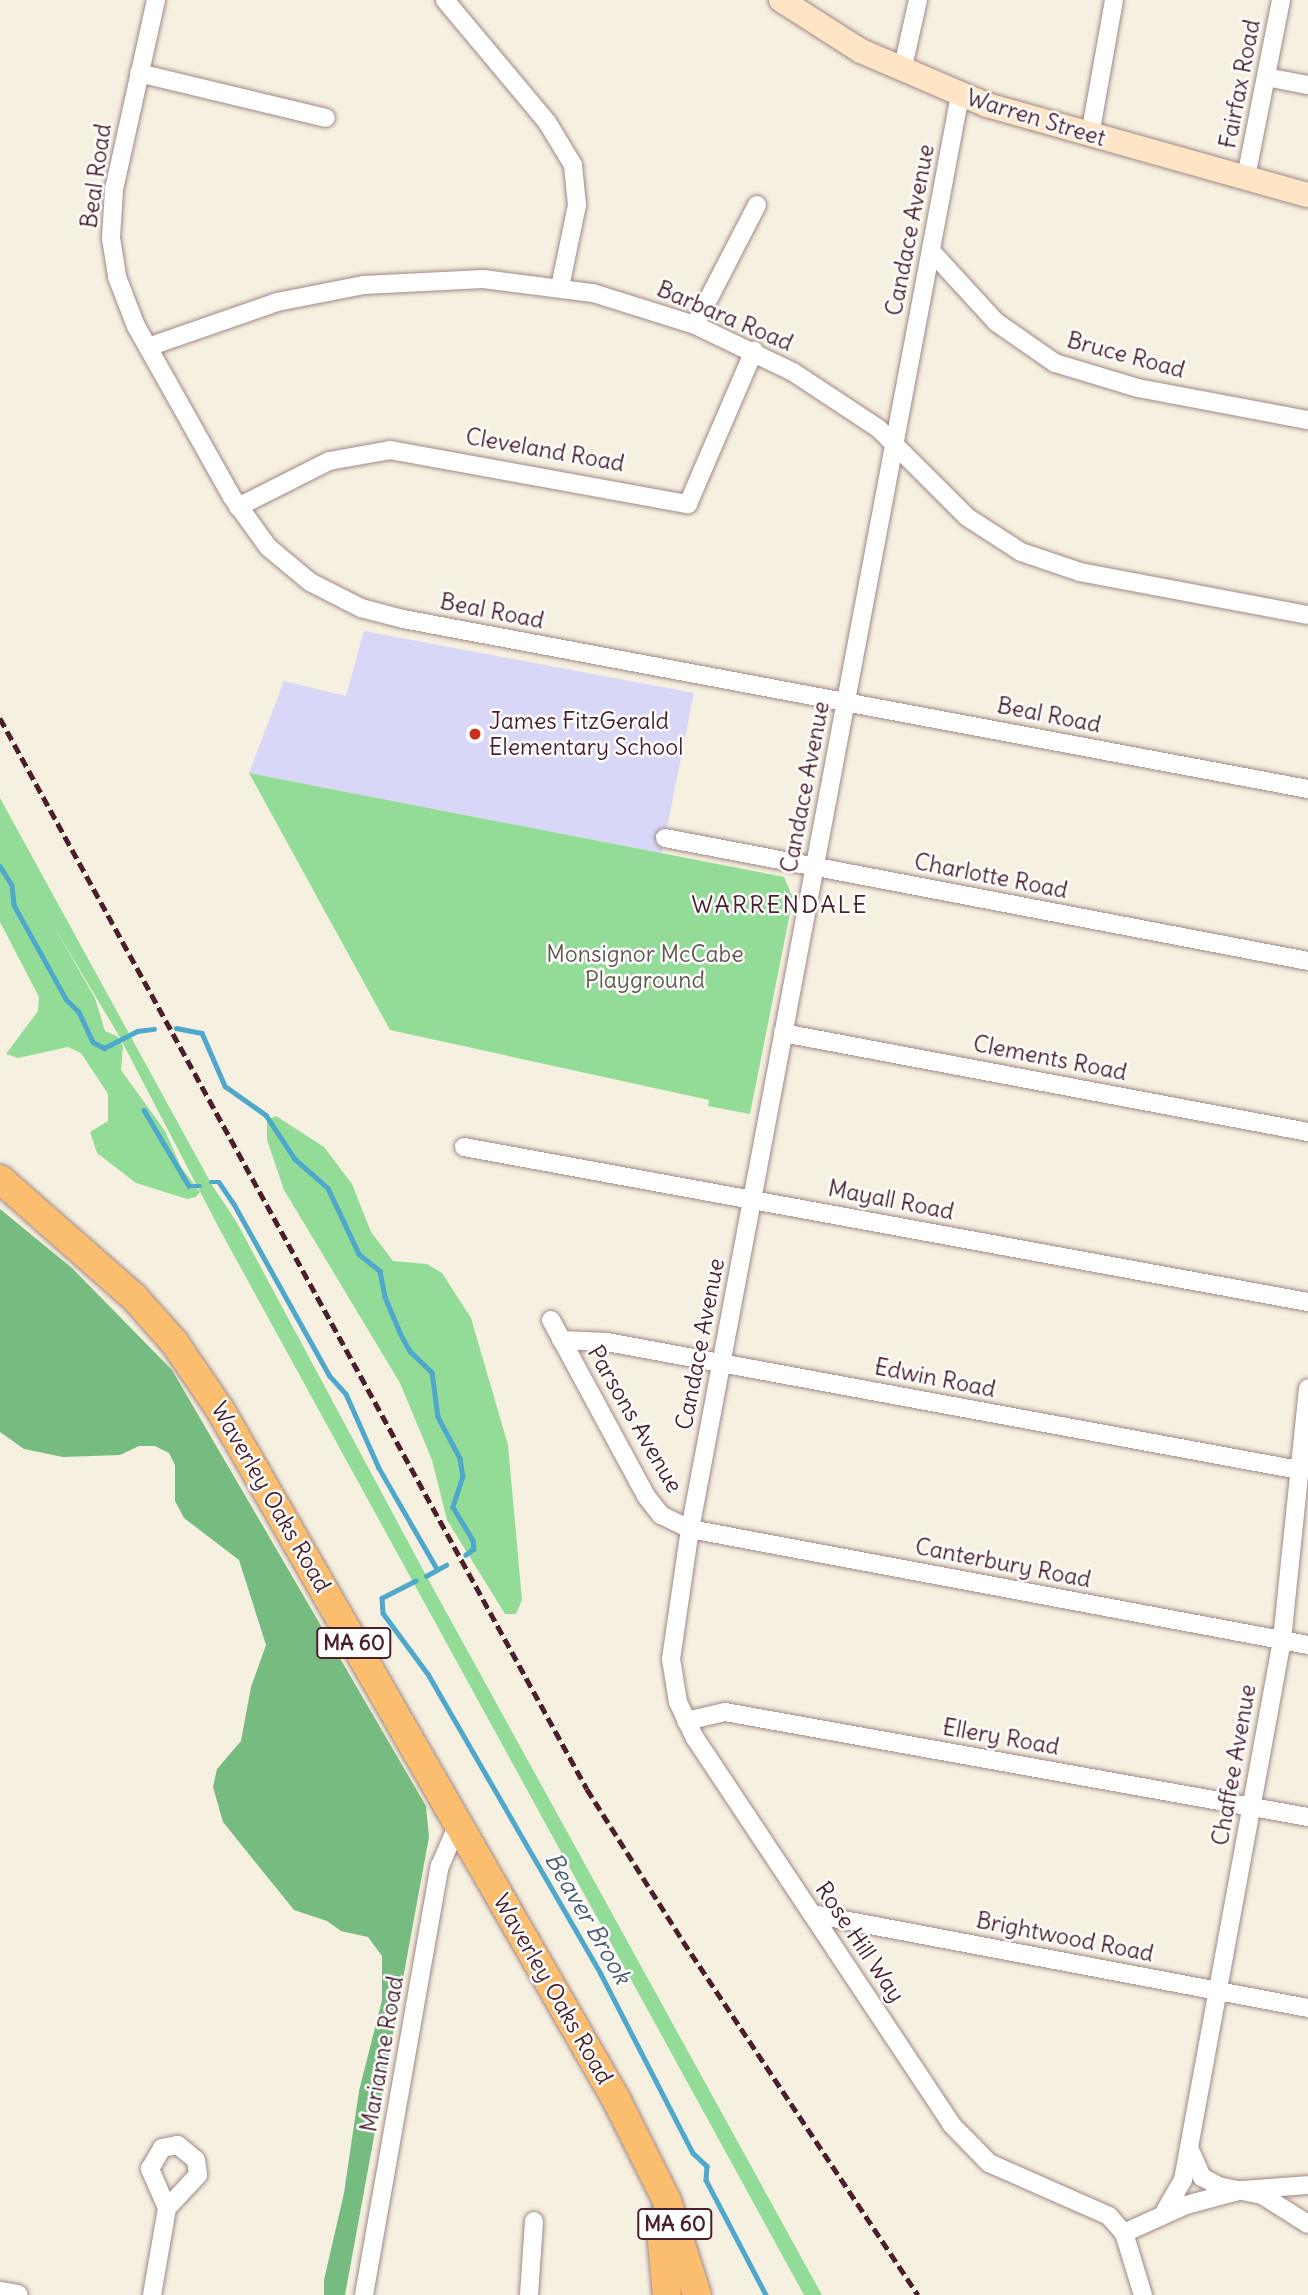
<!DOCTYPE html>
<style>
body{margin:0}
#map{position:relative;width:1308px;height:2295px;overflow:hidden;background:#f6f0e0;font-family:Delius,sans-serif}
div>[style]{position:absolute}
.built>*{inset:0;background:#d9d7f8}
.green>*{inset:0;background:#93dc98}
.forest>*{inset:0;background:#76bc80}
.stream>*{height:4.5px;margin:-2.25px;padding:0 2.25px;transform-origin:2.25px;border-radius:2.25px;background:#4ea8cb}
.roads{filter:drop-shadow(0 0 2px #a08886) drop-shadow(0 0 2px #a08886)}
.minor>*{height:18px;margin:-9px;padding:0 9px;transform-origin:9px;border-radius:9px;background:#fff}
.tertiary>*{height:21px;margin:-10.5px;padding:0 10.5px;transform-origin:10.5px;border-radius:10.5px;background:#fff}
.secondary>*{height:24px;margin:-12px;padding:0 12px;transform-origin:12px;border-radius:12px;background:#fde5c5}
.primary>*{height:28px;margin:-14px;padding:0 14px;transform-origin:14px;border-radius:14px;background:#fbbd6e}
.rail>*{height:4.5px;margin-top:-2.25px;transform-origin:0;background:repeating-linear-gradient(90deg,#4a1f2b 0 10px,transparent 0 15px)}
.dots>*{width:19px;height:19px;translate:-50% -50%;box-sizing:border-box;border:4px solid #fff;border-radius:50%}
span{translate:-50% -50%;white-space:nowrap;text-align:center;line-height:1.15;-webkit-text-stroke:5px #fff;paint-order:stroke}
.shield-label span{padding:2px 5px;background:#fff;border:2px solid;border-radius:5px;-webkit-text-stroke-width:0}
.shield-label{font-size:21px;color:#4a1f2b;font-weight:700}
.street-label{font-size:23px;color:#4a1f2b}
.poi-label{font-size:23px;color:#4a1f2b}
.left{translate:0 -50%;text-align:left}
.park-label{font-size:23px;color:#60584c}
.neighbourhood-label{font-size:24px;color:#4a1f2b;letter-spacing:2px}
.water-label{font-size:24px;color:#4c5d73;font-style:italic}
</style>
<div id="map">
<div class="built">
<div style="clip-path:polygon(364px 631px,694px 693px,662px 853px,249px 773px,284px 681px,346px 696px)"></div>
</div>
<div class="green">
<div style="clip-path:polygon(249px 773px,784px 877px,793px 898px,750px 1114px,708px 1106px,709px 1100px,390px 1030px)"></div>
<div style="clip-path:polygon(0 798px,212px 1185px,236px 1221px,428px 1579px,822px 2295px,804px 2295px,220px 1230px,118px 1034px,53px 925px,95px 998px,105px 1031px,117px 1036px,123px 1046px,121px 1070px,165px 1131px,181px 1167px,200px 1192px,196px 1197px,187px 1199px,136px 1183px,97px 1153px,90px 1132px,108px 1121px,108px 1094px,81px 1053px,68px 1047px,18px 1058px,6px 1054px,38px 1011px,39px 997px,0 922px)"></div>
<div style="clip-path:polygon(276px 1116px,324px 1147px,352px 1184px,371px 1232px,393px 1261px,427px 1264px,442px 1273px,471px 1318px,508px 1445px,522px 1600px,516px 1614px,505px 1614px,447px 1520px,432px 1460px,400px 1383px,284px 1190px,267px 1140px,267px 1120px)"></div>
</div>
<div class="forest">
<div style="clip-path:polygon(0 1209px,72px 1268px,172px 1370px,426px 1806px,429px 1837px,345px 2295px,324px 2295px,324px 2280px,344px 2193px,359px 2091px,382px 2000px,382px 1956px,368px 1937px,341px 1931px,327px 1921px,294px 1910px,223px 1822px,213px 1787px,217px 1769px,241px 1741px,251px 1687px,266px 1645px,239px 1560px,184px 1518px,175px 1501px,175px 1465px,169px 1453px,155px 1446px,139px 1446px,120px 1455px,63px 1457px,24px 1449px,0 1432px)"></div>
</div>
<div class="stream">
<div style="left:0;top:866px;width:22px;rotate:58deg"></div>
<div style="left:12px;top:885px;width:20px;rotate:84deg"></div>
<div style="left:14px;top:905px;width:107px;rotate:61deg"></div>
<div style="left:66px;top:999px;width:18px;rotate:45deg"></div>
<div style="left:79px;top:1012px;width:33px;rotate:65deg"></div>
<div style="left:93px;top:1042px;width:13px;rotate:29deg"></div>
<div style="left:104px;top:1048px;width:37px;rotate:-27deg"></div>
<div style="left:137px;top:1031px;width:17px;rotate:-7deg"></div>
<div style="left:176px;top:1028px;width:26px;rotate:11deg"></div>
<div style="left:202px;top:1033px;width:58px;rotate:66.5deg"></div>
<div style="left:225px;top:1086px;width:50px;rotate:35.3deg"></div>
<div style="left:266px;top:1115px;width:53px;rotate:56.6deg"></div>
<div style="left:295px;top:1159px;width:44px;rotate:41.3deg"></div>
<div style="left:328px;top:1188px;width:73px;rotate:64.8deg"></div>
<div style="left:359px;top:1254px;width:27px;rotate:39deg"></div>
<div style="left:380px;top:1271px;width:26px;rotate:79deg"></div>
<div style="left:385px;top:1297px;width:39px;rotate:67deg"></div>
<div style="left:400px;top:1333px;width:21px;rotate:61deg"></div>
<div style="left:410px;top:1351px;width:30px;rotate:44deg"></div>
<div style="left:432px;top:1372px;width:45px;rotate:82.4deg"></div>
<div style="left:438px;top:1417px;width:47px;rotate:61.8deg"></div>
<div style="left:460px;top:1458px;width:18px;rotate:81deg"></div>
<div style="left:463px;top:1476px;width:33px;rotate:108deg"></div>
<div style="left:453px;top:1507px;width:39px;rotate:59deg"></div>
<div style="left:473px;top:1540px;width:9px;rotate:84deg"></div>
<div style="left:474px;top:1549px;width:10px;rotate:143deg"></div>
<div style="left:144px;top:1110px;width:88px;rotate:59.4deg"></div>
<div style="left:189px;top:1186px;width:11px"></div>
<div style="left:211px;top:1182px;width:8px"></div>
<div style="left:219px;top:1182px;width:27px;rotate:56deg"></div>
<div style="left:234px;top:1204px;width:196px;rotate:60.9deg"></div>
<div style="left:329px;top:1375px;width:25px;rotate:48deg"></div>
<div style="left:346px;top:1394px;width:81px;rotate:66deg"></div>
<div style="left:379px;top:1468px;width:116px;rotate:60.1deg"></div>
<div style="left:426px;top:1576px;width:23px;rotate:-29deg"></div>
<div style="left:416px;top:1581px;width:38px;rotate:153deg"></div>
<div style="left:382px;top:1598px;width:15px;rotate:86deg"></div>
<div style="left:383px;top:1613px;width:76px;rotate:53.6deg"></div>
<div style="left:428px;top:1674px;width:346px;rotate:60deg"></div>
<div style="left:601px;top:1974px;width:201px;rotate:62.8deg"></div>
<div style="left:693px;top:2153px;width:19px;rotate:43deg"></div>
<div style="left:707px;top:2166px;width:14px;rotate:94deg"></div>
<div style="left:706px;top:2180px;width:130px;rotate:62.4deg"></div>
</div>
<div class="roads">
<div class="minor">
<div style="left:156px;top:0;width:195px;rotate:102.5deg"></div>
<div style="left:114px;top:190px;width:48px;rotate:93.6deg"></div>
<div style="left:111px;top:238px;width:39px;rotate:81deg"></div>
<div style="left:117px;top:277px;width:53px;rotate:68.8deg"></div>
<div style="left:136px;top:326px;width:196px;rotate:60.7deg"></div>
<div style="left:232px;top:497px;width:62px;rotate:54.2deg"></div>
<div style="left:268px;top:547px;width:55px;rotate:39.8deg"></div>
<div style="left:310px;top:582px;width:57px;rotate:27deg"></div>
<div style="left:361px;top:608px;width:43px;rotate:14.7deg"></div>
<div style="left:403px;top:619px;width:921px;rotate:10.64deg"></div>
<div style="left:445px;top:0;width:159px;rotate:50.1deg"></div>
<div style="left:547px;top:122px;width:50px;rotate:58.8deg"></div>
<div style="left:573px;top:165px;width:40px;rotate:84.3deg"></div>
<div style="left:577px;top:205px;width:84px;rotate:101.7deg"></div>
<div style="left:902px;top:71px;width:73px;rotate:-77.3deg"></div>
<div style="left:139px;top:73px;width:192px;rotate:13.5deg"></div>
<div style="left:1266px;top:77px;width:43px;rotate:10.8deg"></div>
<div style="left:960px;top:95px;width:1459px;rotate:100.66deg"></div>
<div style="left:690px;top:1529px;width:131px;rotate:98.3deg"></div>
<div style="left:671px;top:1659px;width:44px;rotate:80.8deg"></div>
<div style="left:678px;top:1702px;width:40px;rotate:65deg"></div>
<div style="left:695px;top:1738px;width:463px;rotate:56.4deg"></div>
<div style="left:951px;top:2124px;width:54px;rotate:45.7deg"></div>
<div style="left:989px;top:2163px;width:131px;rotate:23.8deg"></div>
<div style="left:1109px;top:2216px;width:23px;rotate:49deg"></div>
<div style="left:1124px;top:2233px;width:65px;rotate:73deg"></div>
<div style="left:1090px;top:135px;width:137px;rotate:-79.9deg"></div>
<div style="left:1246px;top:177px;width:180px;rotate:-78.8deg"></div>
<div style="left:931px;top:251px;width:96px;rotate:47.5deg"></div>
<div style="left:996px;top:322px;width:72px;rotate:34.8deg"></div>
<div style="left:1055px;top:363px;width:87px;rotate:16.8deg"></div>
<div style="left:1138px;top:388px;width:173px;rotate:10.7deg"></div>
<div style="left:695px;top:325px;width:135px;rotate:-62.7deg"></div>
<div style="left:148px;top:347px;width:137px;rotate:-19.2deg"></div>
<div style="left:277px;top:302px;width:89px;rotate:-11.1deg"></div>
<div style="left:364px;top:285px;width:119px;rotate:-2.9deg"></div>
<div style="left:483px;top:279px;width:111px;rotate:7.3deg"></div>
<div style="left:593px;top:293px;width:107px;rotate:17.4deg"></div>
<div style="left:695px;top:325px;width:109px;rotate:25.6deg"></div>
<div style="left:793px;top:372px;width:103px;rotate:33.5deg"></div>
<div style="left:879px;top:429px;width:124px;rotate:45deg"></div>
<div style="left:967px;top:517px;width:64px;rotate:32.9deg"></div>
<div style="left:1021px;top:552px;width:62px;rotate:18.7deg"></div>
<div style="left:1080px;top:572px;width:232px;rotate:10.7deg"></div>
<div style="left:238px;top:507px;width:102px;rotate:-26.8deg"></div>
<div style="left:329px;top:461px;width:62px;rotate:-10.2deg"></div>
<div style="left:390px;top:450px;width:303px;rotate:10.3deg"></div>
<div style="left:688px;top:504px;width:167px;rotate:-66.7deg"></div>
<div style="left:665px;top:838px;width:655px;rotate:10.83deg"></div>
<div style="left:783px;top:1033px;width:534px;rotate:10.68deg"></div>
<div style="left:464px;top:1147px;width:858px;rotate:10.41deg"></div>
<div style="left:551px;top:1320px;width:200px;rotate:61.6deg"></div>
<div style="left:646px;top:1496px;width:24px;rotate:52deg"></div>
<div style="left:661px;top:1515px;width:32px;rotate:26deg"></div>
<div style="left:690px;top:1529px;width:629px;rotate:10.63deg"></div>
<div style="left:561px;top:1340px;width:46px;rotate:2.5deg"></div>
<div style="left:607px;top:1342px;width:704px;rotate:10.48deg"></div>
<div style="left:686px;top:1721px;width:40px;rotate:-13deg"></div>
<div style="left:725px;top:1712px;width:592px;rotate:10.21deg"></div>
<div style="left:812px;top:1914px;width:505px;rotate:10.73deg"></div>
<div style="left:178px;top:2145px;width:23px;rotate:40deg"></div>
<div style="left:196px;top:2160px;width:15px;rotate:82deg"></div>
<div style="left:198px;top:2175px;width:45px;rotate:133.2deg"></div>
<div style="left:167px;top:2208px;width:43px;rotate:-113.6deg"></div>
<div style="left:150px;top:2169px;width:24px;rotate:-60deg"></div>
<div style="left:162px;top:2148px;width:16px;rotate:-11deg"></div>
<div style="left:1189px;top:2148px;width:32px;rotate:66deg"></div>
<div style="left:1202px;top:2177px;width:18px;rotate:29deg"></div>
<div style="left:1218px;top:2186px;width:45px;rotate:11.6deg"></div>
<div style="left:1262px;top:2195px;width:54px;rotate:32.2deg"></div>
<div style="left:1165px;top:2211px;width:36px;rotate:-60deg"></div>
<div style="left:1183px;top:2180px;width:549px;rotate:-79.61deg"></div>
<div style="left:1282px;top:1640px;width:253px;rotate:-84.1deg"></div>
<div style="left:1124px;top:2233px;width:68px;rotate:-24.3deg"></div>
<div style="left:1186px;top:2205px;width:58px;rotate:-15deg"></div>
<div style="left:1242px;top:2190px;width:66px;rotate:-4.3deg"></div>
<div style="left:152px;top:2295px;width:88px;rotate:-80.2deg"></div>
<div style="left:364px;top:2295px;width:436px;rotate:-80deg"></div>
<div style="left:440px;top:1866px;width:46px;rotate:-66.8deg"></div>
<div style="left:529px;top:2295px;width:74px;rotate:-86.1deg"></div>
</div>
<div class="tertiary">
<div style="left:0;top:2292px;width:17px;rotate:10deg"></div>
</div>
<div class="secondary">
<div style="left:781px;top:0;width:95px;rotate:32.5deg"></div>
<div style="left:861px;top:51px;width:137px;rotate:23.2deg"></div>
<div style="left:987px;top:105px;width:333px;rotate:15.7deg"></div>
</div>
<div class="primary">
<div style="left:0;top:1179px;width:179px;rotate:41.4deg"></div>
<div style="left:134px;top:1297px;width:60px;rotate:48.4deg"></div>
<div style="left:174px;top:1342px;width:83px;rotate:55.7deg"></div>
<div style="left:221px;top:1411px;width:793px;rotate:60.14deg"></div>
<div style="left:616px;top:2099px;width:114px;rotate:63.4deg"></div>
<div style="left:667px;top:2201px;width:99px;rotate:72.3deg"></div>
<div style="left:660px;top:2220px;width:75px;rotate:84.7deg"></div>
</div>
</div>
<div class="rail">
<div style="left:0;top:718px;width:1221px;rotate:61.27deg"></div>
<div style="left:587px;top:1789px;width:180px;rotate:57.7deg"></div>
<div style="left:683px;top:1941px;width:425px;rotate:56.4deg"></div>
</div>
<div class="dots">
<div style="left:475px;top:734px;background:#c8321e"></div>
</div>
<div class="shield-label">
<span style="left:354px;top:1643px">MA 60</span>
<span style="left:675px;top:2224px">MA 60</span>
</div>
<div class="street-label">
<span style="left:1240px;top:84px;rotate:-79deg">Fairfax Road</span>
<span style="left:1036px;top:118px;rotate:17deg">Warren Street</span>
<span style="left:96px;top:176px;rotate:-82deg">Beal Road</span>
<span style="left:910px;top:230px;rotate:-79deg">Candace Avenue</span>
<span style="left:725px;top:316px;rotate:23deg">Barbara Road</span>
<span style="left:1126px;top:355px;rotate:15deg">Bruce Road</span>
<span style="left:545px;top:450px;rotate:10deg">Cleveland Road</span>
<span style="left:492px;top:611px;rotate:11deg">Beal Road</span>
<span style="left:1049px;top:715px;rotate:11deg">Beal Road</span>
<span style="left:805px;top:787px;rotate:-79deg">Candace Avenue</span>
<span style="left:991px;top:876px;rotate:11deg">Charlotte Road</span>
<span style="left:1050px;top:1058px;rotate:11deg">Clements Road</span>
<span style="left:891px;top:1200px;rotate:11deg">Mayall Road</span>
<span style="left:700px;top:1344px;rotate:-79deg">Candace Avenue</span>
<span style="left:935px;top:1378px;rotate:11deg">Edwin Road</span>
<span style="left:635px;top:1419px;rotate:60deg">Parsons Avenue</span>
<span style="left:271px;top:1497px;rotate:60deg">Waverley Oaks Road</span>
<span style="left:1003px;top:1563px;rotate:11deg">Canterbury Road</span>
<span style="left:1001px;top:1737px;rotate:10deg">Ellery Road</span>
<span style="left:1234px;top:1765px;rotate:-80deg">Chaffee Avenue</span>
<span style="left:1065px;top:1937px;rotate:11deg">Brightwood Road</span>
<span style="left:860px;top:1942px;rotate:56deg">Rose Hill Way</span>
<span style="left:553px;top:1989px;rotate:60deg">Waverley Oaks Road</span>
<span style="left:382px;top:2054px;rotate:-80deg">Marianne Road</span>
</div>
<div class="poi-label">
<span class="left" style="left:489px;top:734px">James FitzGerald<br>Elementary School</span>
</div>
<div class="park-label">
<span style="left:645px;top:967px">Monsignor McCabe<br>Playground</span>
</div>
<div class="neighbourhood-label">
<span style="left:780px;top:905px">WARRENDALE</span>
</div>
<div class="water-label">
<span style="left:588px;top:1918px;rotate:60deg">Beaver Brook</span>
</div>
</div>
